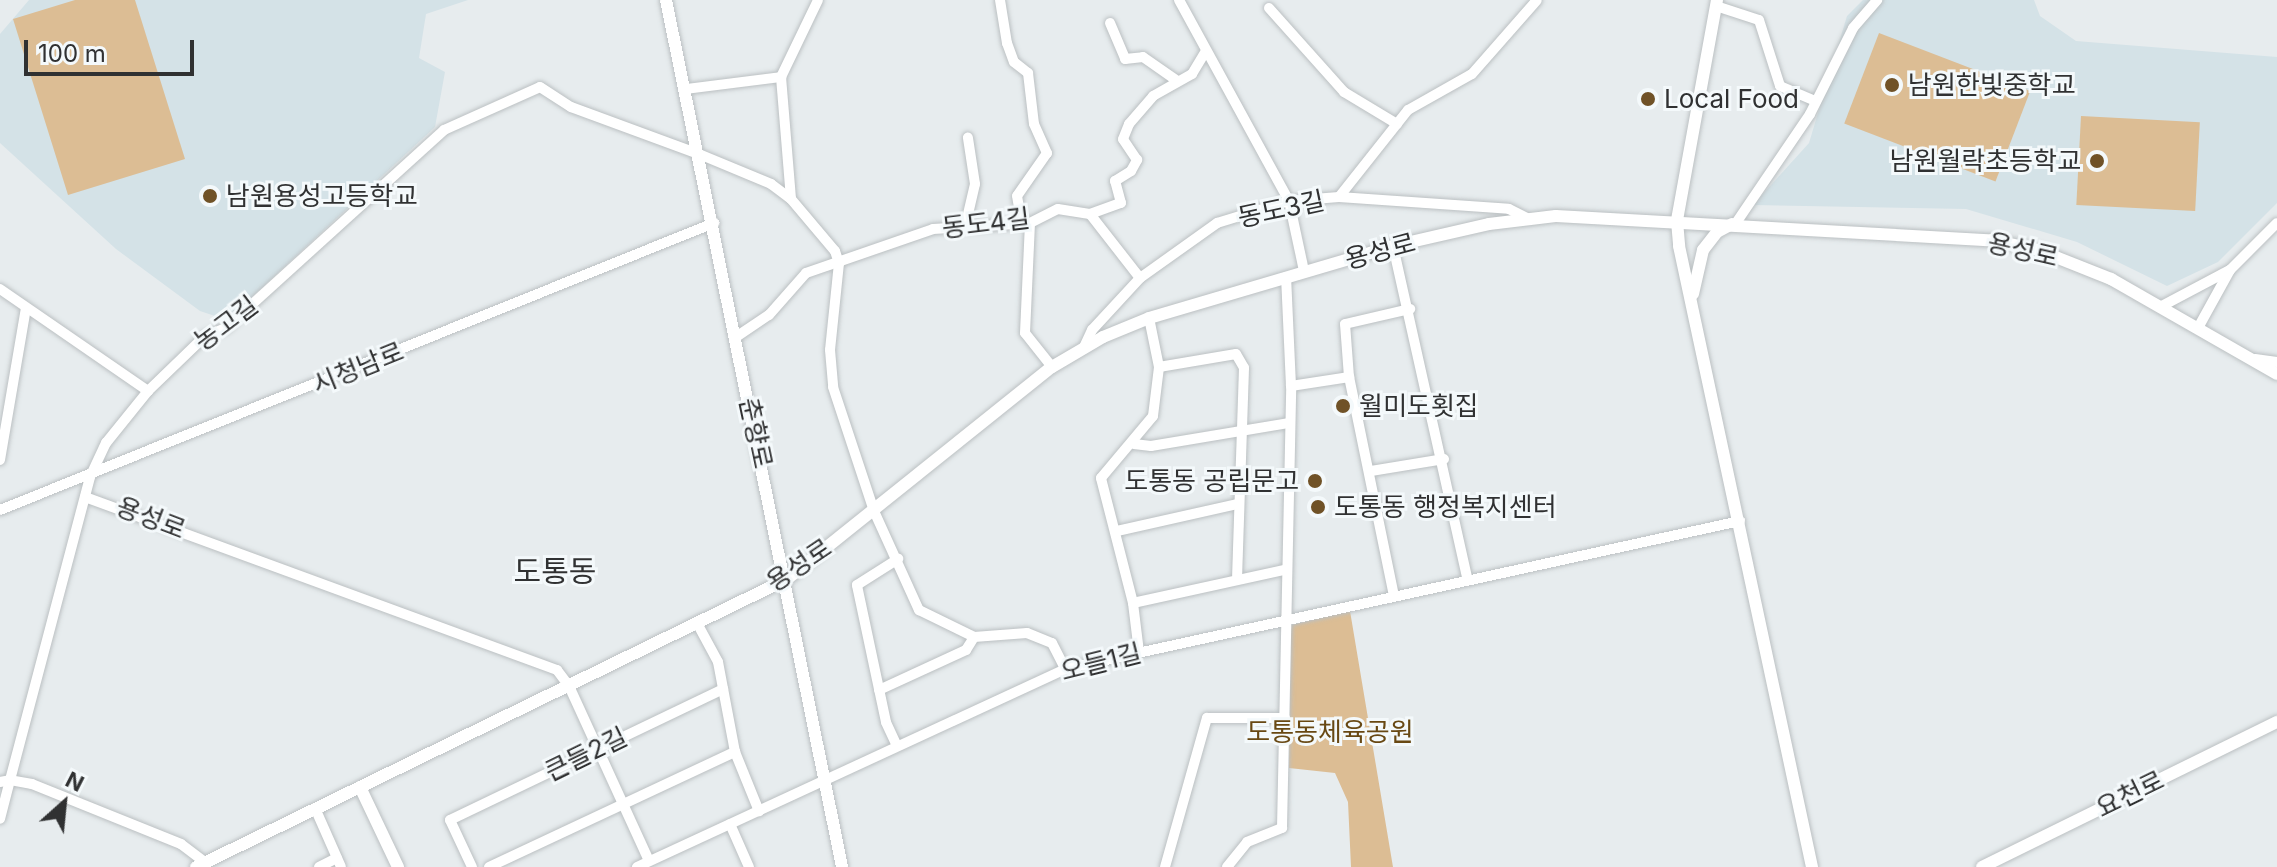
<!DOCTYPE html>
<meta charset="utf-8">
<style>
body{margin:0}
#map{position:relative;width:2277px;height:867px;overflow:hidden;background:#e7ecee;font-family:Inter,"Noto Sans KR",sans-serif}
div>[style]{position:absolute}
.built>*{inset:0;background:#d4e2e7}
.green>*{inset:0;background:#dcbd94;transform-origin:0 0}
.roads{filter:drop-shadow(0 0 2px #bbc0c2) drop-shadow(0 0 2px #bbc0c2)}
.minor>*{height:10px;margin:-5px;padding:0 5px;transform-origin:5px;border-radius:5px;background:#fff}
.tertiary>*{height:12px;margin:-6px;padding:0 6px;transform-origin:6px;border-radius:6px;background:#fff}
.dots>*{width:22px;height:22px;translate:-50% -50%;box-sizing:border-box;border:4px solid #f4f9fb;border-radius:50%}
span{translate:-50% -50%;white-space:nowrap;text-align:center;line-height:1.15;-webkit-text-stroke:6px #f4f9fb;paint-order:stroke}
.poi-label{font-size:26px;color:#303132}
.left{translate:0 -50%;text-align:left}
.right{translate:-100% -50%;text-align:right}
.street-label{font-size:26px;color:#303132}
.park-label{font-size:26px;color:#684813}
.quarter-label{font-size:30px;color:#303132}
.north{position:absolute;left:24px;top:763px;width:80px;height:80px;-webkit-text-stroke:6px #f4f9fb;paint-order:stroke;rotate:27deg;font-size:22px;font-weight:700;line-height:32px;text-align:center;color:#303132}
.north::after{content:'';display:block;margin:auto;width:28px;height:36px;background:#303132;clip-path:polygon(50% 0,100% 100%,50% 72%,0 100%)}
.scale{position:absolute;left:24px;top:40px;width:170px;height:36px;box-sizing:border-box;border:4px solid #303132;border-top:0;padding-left:10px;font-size:24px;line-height:28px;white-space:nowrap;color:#303132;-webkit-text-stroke:6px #f4f9fb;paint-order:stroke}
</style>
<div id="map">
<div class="built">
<div style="clip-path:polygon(29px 0,468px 0,426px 14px,419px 58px,445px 72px,435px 127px,227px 320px,200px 311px,116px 249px,0 143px,0 34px)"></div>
<div style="clip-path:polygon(1863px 0,2034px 0,2040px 16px,2076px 41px,2277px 57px,2277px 203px,2218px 262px,2167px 286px,2077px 242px,1966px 209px,1753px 205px,1809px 143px,1847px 16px)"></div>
</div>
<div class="green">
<div style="clip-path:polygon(75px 0,135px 0,185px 159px,68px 195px,13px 19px)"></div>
<div style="left:1879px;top:33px;width:162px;height:97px;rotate:21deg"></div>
<div style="left:2081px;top:116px;width:119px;height:89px;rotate:3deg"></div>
<div style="clip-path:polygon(1350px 611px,1393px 867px,1351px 867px,1348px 802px,1335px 773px,1289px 768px,1291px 625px)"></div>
</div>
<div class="roads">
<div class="minor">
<div style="left:1000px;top:0;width:44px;rotate:80.8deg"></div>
<div style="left:1007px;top:43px;width:20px;rotate:70deg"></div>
<div style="left:1014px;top:62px;width:18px;rotate:38deg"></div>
<div style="left:1028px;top:73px;width:51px;rotate:83.3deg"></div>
<div style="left:1034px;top:124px;width:32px;rotate:66deg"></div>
<div style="left:1047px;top:153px;width:52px;rotate:124.9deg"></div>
<div style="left:1017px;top:196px;width:27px;rotate:80deg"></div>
<div style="left:1179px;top:0;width:229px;rotate:61.3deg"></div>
<div style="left:1289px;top:201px;width:72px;rotate:77.9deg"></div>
<div style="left:1716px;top:6px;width:45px;rotate:18deg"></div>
<div style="left:1759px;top:20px;width:69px;rotate:72.3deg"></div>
<div style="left:1780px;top:86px;width:39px;rotate:23deg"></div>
<div style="left:1269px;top:8px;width:113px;rotate:48.2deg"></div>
<div style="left:1344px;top:92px;width:62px;rotate:31.1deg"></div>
<div style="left:1110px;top:23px;width:39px;rotate:67deg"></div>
<div style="left:1125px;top:59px;width:18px;rotate:-6deg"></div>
<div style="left:1143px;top:57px;width:40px;rotate:34.9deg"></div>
<div style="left:781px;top:77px;width:122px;rotate:85.3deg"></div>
<div style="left:791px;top:199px;width:68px;rotate:49.8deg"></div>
<div style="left:835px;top:251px;width:13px;rotate:72deg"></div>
<div style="left:839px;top:263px;width:87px;rotate:95.9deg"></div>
<div style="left:830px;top:350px;width:37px;rotate:85deg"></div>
<div style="left:833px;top:387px;width:131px;rotate:71.7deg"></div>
<div style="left:874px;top:511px;width:109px;rotate:65.6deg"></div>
<div style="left:919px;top:610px;width:61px;rotate:26.1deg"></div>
<div style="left:974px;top:637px;width:53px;rotate:-4.3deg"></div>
<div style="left:1027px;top:633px;width:27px;rotate:22deg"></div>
<div style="left:1052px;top:643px;width:29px;rotate:63deg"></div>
<div style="left:781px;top:77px;width:85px;rotate:-64.3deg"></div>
<div style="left:686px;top:89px;width:96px;rotate:-7.2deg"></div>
<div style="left:1339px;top:197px;width:111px;rotate:-51.6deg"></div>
<div style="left:1408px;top:110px;width:73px;rotate:-29.4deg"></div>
<div style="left:1472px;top:74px;width:98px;rotate:-48.7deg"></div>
<div style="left:1090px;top:214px;width:33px;rotate:-20deg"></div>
<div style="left:1121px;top:203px;width:23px;rotate:-105deg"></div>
<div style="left:1115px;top:181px;width:19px;rotate:-32deg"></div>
<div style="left:1131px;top:171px;width:13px;rotate:-61deg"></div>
<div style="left:1137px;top:160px;width:25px;rotate:-124deg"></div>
<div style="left:1123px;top:139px;width:16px;rotate:-68deg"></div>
<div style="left:1129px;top:124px;width:37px;rotate:-49deg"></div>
<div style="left:1153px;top:96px;width:45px;rotate:-29.4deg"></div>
<div style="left:1192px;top:74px;width:26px;rotate:-59deg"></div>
<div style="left:1030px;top:223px;width:110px;rotate:92.6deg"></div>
<div style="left:1025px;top:333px;width:43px;rotate:51.5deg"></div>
<div style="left:1736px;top:223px;width:132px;rotate:-55.8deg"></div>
<div style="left:1810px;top:114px;width:96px;rotate:-63.4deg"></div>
<div style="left:1853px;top:28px;width:37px;rotate:-49deg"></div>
<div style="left:965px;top:227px;width:44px;rotate:-76.9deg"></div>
<div style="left:975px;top:184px;width:47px;rotate:-98.7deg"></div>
<div style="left:1393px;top:246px;width:339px;rotate:77.4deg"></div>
<div style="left:2230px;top:270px;width:66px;rotate:-45deg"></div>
<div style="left:0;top:289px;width:180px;rotate:34.6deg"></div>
<div style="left:2160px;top:307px;width:79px;rotate:-27.9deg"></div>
<div style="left:2230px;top:270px;width:66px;rotate:118.9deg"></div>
<div style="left:736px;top:337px;width:40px;rotate:-34deg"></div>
<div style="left:769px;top:315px;width:56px;rotate:-48.6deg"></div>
<div style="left:806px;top:273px;width:134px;rotate:-19.1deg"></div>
<div style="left:933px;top:229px;width:97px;rotate:-3.5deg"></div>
<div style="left:1030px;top:223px;width:31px;rotate:-27deg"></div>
<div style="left:1058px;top:209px;width:32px;rotate:9deg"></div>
<div style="left:1090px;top:214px;width:81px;rotate:52deg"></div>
<div style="left:1084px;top:347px;width:19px;rotate:-65deg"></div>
<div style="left:1092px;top:330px;width:71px;rotate:-47.3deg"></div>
<div style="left:1140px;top:278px;width:95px;rotate:-35.5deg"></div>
<div style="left:1217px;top:223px;width:75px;rotate:-17deg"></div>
<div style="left:1289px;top:201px;width:50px;rotate:-4.6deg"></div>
<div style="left:1339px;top:197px;width:170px;rotate:4deg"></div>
<div style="left:1509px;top:209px;width:20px;rotate:27deg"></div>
<div style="left:2255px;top:359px;width:22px;rotate:8deg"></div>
<div style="left:1159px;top:367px;width:78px;rotate:-9.6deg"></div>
<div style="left:1236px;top:354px;width:16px;rotate:60deg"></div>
<div style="left:1244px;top:368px;width:208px;rotate:91.9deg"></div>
<div style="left:1291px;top:386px;width:59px;rotate:-8.8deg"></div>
<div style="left:1134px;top:444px;width:17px;rotate:7deg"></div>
<div style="left:1151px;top:446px;width:139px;rotate:-9.5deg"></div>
<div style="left:0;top:460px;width:154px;rotate:-80.3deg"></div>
<div style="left:1371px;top:471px;width:74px;rotate:-9.3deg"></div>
<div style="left:85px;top:497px;width:503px;rotate:20.13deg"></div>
<div style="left:557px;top:670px;width:20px;rotate:53deg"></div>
<div style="left:569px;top:686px;width:192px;rotate:65.4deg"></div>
<div style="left:0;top:510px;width:770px;rotate:-21.9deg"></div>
<div style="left:1117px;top:531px;width:124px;rotate:-12.6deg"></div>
<div style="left:1394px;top:596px;width:224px;rotate:-101.6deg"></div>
<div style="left:1349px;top:377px;width:53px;rotate:-94.3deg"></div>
<div style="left:1345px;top:324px;width:67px;rotate:-13deg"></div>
<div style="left:1133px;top:603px;width:155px;rotate:-12.3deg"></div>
<div style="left:697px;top:623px;width:44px;rotate:61.7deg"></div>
<div style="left:718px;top:662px;width:92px;rotate:79.3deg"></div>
<div style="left:735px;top:752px;width:64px;rotate:67.9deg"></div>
<div style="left:1139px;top:652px;width:49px;rotate:-97deg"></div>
<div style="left:1133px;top:603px;width:129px;rotate:-104.4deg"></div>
<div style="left:1101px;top:478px;width:81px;rotate:-50deg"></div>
<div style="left:1153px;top:416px;width:49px;rotate:-83deg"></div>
<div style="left:1159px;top:367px;width:50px;rotate:-101.5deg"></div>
<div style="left:879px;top:690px;width:96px;rotate:-24.7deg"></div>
<div style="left:966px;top:650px;width:15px;rotate:-58deg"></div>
<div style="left:897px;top:746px;width:26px;rotate:-115deg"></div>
<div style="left:886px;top:722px;width:140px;rotate:-102deg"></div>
<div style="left:857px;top:585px;width:49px;rotate:-32.4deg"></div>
<div style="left:0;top:782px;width:10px;rotate:-11deg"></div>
<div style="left:10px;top:780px;width:40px;rotate:104.4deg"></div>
<div style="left:315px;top:808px;width:64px;rotate:66.2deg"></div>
<div style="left:730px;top:824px;width:47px;rotate:66.2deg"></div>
<div style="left:206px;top:863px;width:31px;rotate:-143deg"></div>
<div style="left:181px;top:844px;width:161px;rotate:-158.1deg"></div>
<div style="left:32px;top:784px;width:22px;rotate:-170deg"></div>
<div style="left:10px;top:780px;width:313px;rotate:-75.2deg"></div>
<div style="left:90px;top:477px;width:38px;rotate:-65deg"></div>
<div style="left:106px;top:443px;width:67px;rotate:-51.1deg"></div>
<div style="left:148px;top:391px;width:78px;rotate:-44deg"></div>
<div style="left:204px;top:337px;width:25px;rotate:-23deg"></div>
<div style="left:227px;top:327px;width:293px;rotate:-42.2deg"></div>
<div style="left:444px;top:130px;width:105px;rotate:-24.1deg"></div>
<div style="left:540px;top:87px;width:37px;rotate:33deg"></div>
<div style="left:571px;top:107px;width:136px;rotate:20.2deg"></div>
<div style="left:699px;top:154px;width:78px;rotate:22.6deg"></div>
<div style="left:771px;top:184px;width:25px;rotate:37deg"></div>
<div style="left:319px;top:867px;width:20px;rotate:-27deg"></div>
<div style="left:472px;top:867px;width:52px;rotate:-115.1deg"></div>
<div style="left:450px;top:820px;width:303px;rotate:-25.6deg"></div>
<div style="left:489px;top:867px;width:272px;rotate:-25.1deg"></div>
<div style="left:637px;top:867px;width:472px;rotate:-24.8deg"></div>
<div style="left:1065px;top:669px;width:691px;rotate:-12.37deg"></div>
<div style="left:1165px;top:867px;width:155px;rotate:-74.3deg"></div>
<div style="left:1207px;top:718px;width:78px"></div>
<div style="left:1227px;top:867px;width:32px;rotate:-51deg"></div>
<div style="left:1247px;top:842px;width:38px;rotate:-22deg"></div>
<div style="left:1282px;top:828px;width:442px;rotate:-88.8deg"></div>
<div style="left:1291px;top:386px;width:109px;rotate:-92.6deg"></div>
</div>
<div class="tertiary">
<div style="left:666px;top:0;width:885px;rotate:78.52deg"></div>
<div style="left:1717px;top:0;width:225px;rotate:100.3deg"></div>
<div style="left:1677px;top:221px;width:25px;rotate:85deg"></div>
<div style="left:1679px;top:246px;width:635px;rotate:77.91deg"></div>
<div style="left:1693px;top:294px;width:45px;rotate:-77.2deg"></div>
<div style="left:1703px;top:250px;width:23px;rotate:-52deg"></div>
<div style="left:1717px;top:232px;width:17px;rotate:-28deg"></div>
<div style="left:360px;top:787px;width:89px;rotate:64.6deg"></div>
<div style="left:196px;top:867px;width:657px;rotate:-25.98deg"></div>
<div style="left:787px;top:579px;width:339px;rotate:-38.7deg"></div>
<div style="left:1052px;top:367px;width:59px;rotate:-30.5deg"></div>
<div style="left:1103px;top:337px;width:50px;rotate:-22.4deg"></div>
<div style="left:1149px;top:318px;width:254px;rotate:-16.4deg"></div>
<div style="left:1393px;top:246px;width:98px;rotate:-12.9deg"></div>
<div style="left:1489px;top:224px;width:67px;rotate:-6.8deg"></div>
<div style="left:1556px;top:216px;width:437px;rotate:3.2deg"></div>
<div style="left:1992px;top:240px;width:47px;rotate:12.3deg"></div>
<div style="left:2038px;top:250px;width:79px;rotate:21.7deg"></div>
<div style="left:2111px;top:279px;width:191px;rotate:29.8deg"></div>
<div style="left:1982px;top:867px;width:329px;rotate:-26.2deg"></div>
</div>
</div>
<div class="dots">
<div style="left:1892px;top:85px;background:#705227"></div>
<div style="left:1648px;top:99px;background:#705227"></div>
<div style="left:2097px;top:161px;background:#705227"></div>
<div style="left:210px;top:196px;background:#705227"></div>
<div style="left:1343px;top:406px;background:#705227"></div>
<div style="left:1315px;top:481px;background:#705227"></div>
<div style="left:1318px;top:507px;background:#705227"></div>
</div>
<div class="poi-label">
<span class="left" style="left:1908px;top:85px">남원한빛중학교</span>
<span class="left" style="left:1664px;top:99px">Local Food</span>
<span class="right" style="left:2081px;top:161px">남원월락초등학교</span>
<span class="left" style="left:226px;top:196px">남원용성고등학교</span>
<span class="left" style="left:1359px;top:406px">월미도횟집</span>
<span class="right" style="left:1299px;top:481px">도통동 공립문고</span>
<span class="left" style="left:1334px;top:507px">도통동 행정복지센터</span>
</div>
<div class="street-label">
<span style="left:1281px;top:209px;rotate:-12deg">동도3길</span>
<span style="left:986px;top:223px;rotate:-7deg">동도4길</span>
<span style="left:2023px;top:250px;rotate:13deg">용성로</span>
<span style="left:1380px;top:251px;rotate:-15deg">용성로</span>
<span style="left:226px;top:323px;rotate:-37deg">농고길</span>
<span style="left:358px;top:368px;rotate:-22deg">시청남로</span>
<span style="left:756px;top:433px;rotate:78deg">춘향로</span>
<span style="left:151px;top:518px;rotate:21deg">용성로</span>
<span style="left:799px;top:565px;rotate:-34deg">용성로</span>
<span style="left:1101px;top:662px;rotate:-14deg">오들1길</span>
<span style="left:586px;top:754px;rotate:-26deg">큰들2길</span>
<span style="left:2130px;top:794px;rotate:-26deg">요천로</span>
</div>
<div class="park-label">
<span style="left:1330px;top:732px">도통동체육공원</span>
</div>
<div class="quarter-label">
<span style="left:555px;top:571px">도통동</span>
</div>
<div class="north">N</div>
<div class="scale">100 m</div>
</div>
